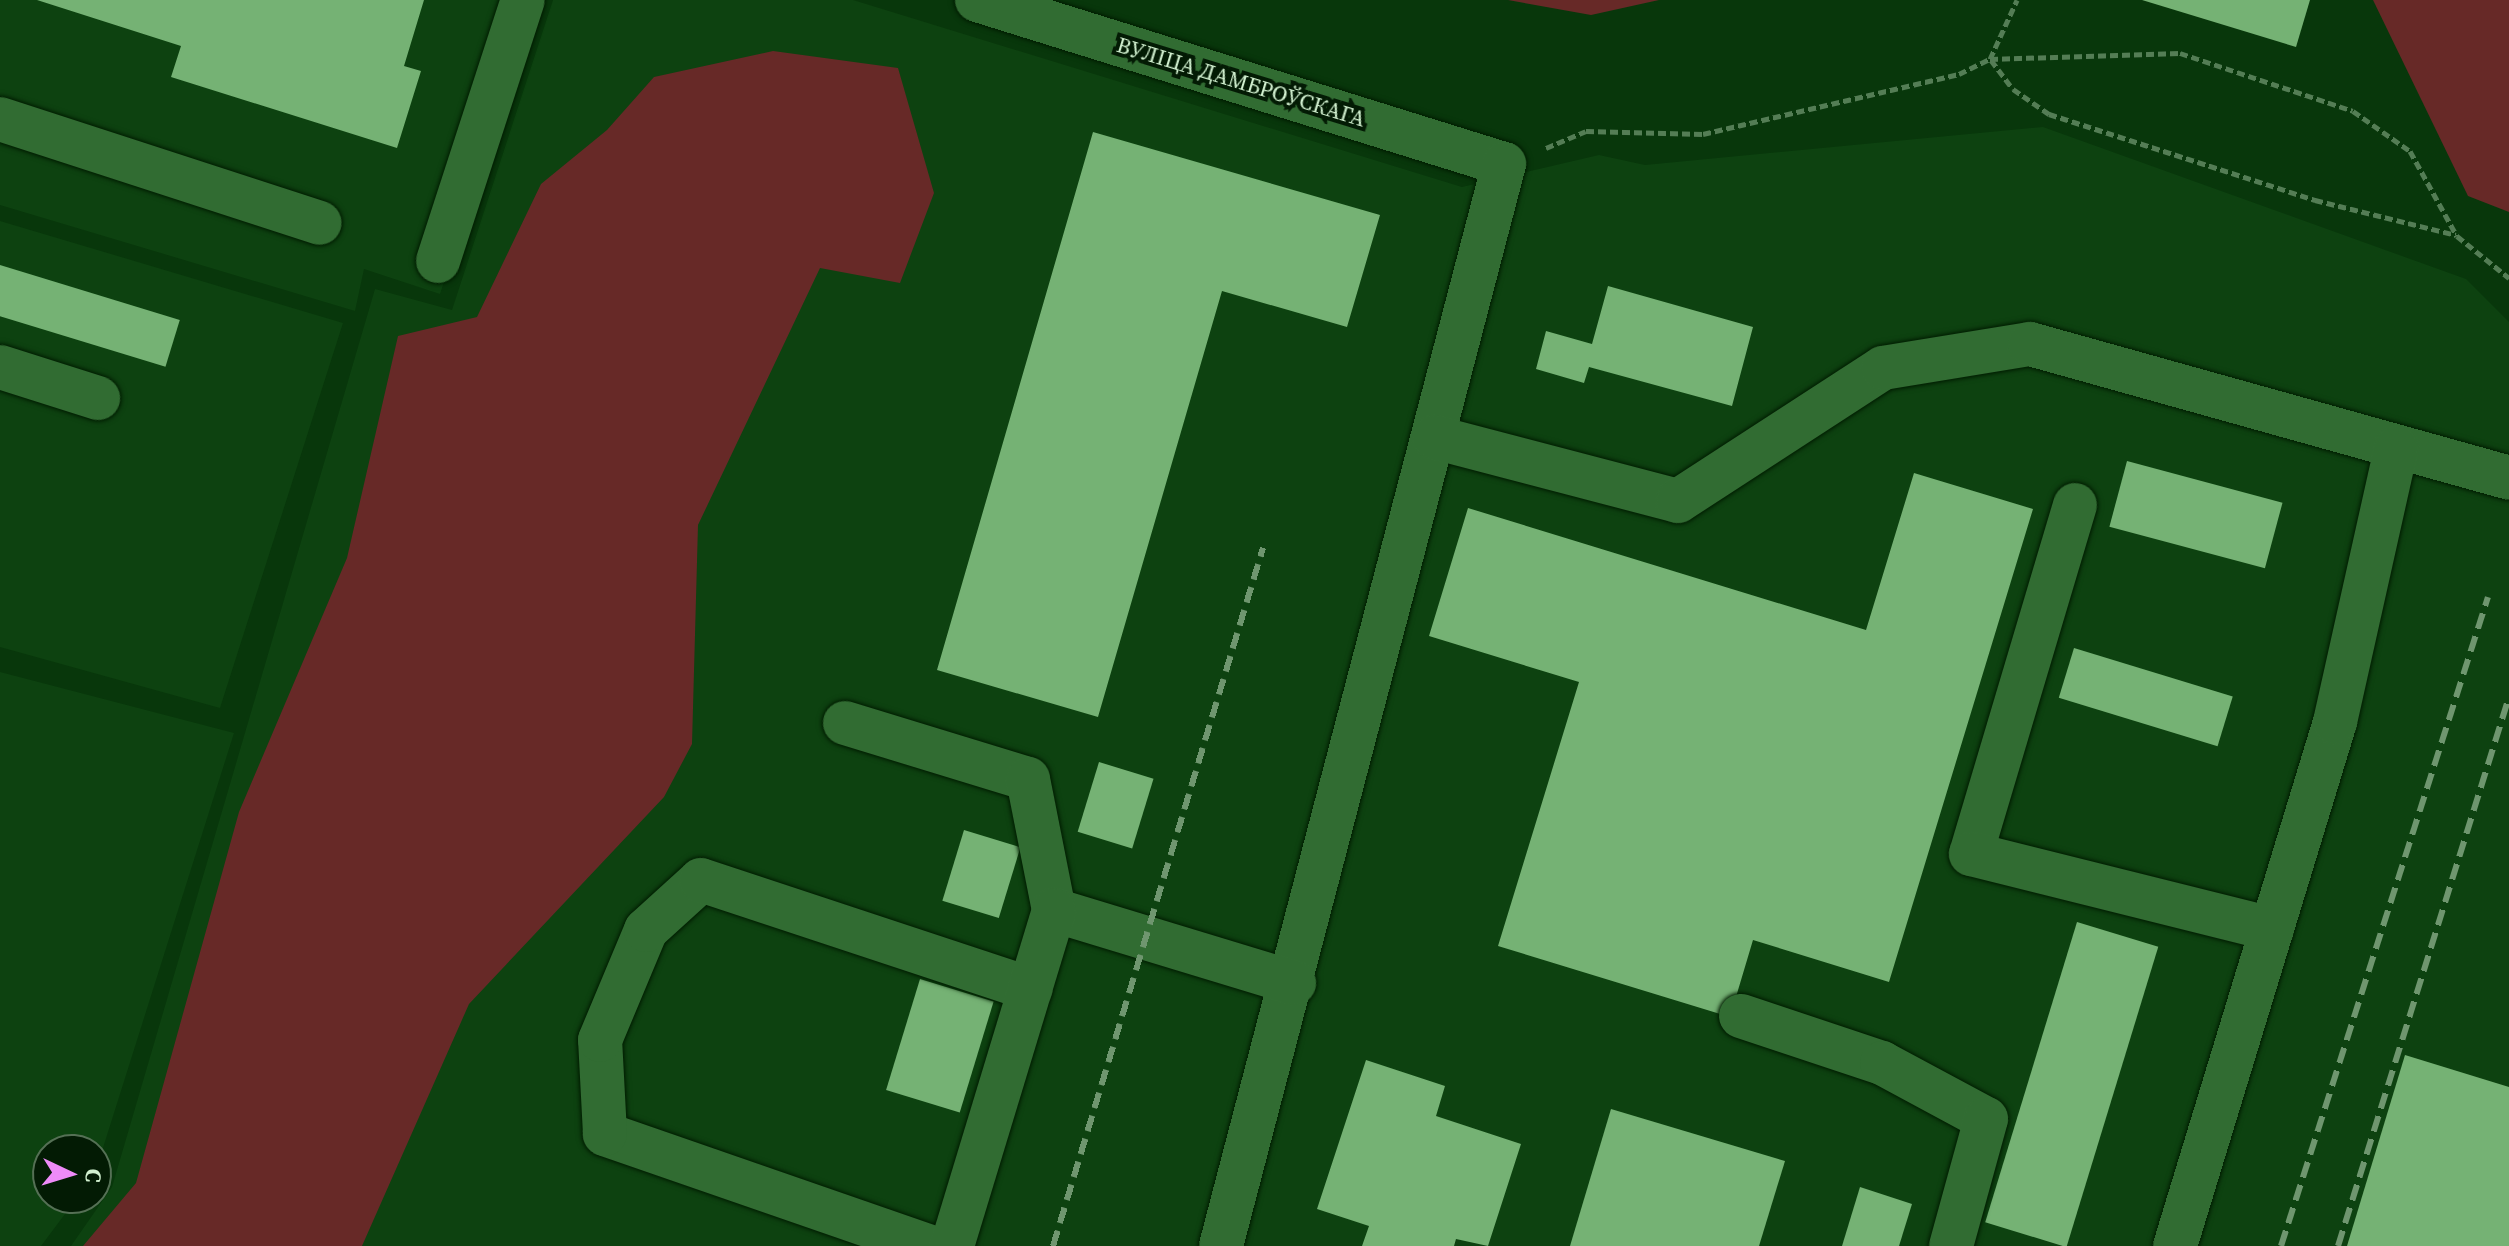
<!DOCTYPE html>
<meta charset="utf-8">
<style>
body{margin:0}
#map{position:relative;width:2509px;height:1246px;overflow:hidden;background:#08370b;font-family:"Source Serif 4",serif}
div>[style]{position:absolute}
.built>*{inset:0;background:#0d4210}
.green>*{inset:0;background:#672927}
.building>*{inset:0;background:#75b274;transform-origin:0 0}
.path>*{height:5px;margin-top:-2.5px;transform-origin:0;background:repeating-linear-gradient(90deg,#547d55 0 8px,transparent 0 12px)}
.roads{filter:drop-shadow(0 0 2px #001c01) drop-shadow(0 0 2px #001c01)}
.minor>*{height:44px;margin:-22px;padding:0 22px;transform-origin:22px;border-radius:22px;background:#316c32}
.rail>*{height:6px;margin-top:-3px;transform-origin:0;background:repeating-linear-gradient(90deg,#6f966f 0 16px,transparent 0 24px)}
span{translate:-50% -50%;white-space:nowrap;text-align:center;line-height:1.15;-webkit-text-stroke:8px #031b04;paint-order:stroke}
.street-label{font-size:22px;color:#d1f0cf}
.north{position:absolute;left:32px;top:1134px;width:80px;height:80px;box-sizing:border-box;background:#031b04;border:2px solid #557055;border-radius:50%;rotate:94deg;font-size:22px;font-weight:700;line-height:32px;text-align:center;color:#d1f0cf}
.north::after{content:'';display:block;margin:auto;width:28px;height:36px;background:#ee8bf8;clip-path:polygon(50% 0,100% 100%,50% 72%,0 100%)}
</style>
<div id="map">
<div class="built">
<div style="clip-path:polygon(0 0,538px 0,440px 294px,364px 269px,355px 311px,0 205px)"></div>
<div style="clip-path:polygon(553px 0,853px 0,1462px 187px,1599px 155px,1645px 165px,2043px 127px,2466px 279px,2509px 322px,2509px 1246px,71px 1246px,112px 1187px,375px 289px,452px 310px)"></div>
<div style="clip-path:polygon(0 221px,343px 323px,220px 708px,0 647px)"></div>
<div style="clip-path:polygon(0 672px,234px 733px,96px 1170px,96px 1150px,48px 1150px,48px 1198px,77px 1198px,41px 1246px,0 1246px)"></div>
</div>
<div class="green">
<div style="clip-path:polygon(1508px 0,1659px 0,1591px 15px)"></div>
<div style="clip-path:polygon(2373px 0,2509px 0,2509px 212px,2468px 196px)"></div>
<div style="clip-path:polygon(773px 51px,898px 68px,934px 193px,900px 283px,820px 268px,698px 525px,692px 744px,664px 797px,469px 1004px,362px 1246px,83px 1246px,136px 1183px,239px 812px,347px 558px,398px 336px,477px 317px,541px 184px,607px 130px,654px 77px)"></div>
</div>
<div class="building">
<div style="clip-path:polygon(37px 0,424px 0,404px 66px,421px 71px,397px 148px,171px 77px,181px 46px)"></div>
<div style="clip-path:polygon(2142px 0,2310px 0,2296px 47px)"></div>
<div style="clip-path:polygon(1093px 132px,1380px 215px,1347px 327px,1222px 291px,1098px 717px,937px 670px)"></div>
<div style="left:0;top:265px;width:188px;height:49px;rotate:17deg"></div>
<div style="clip-path:polygon(1608px 286px,1753px 327px,1732px 406px,1589px 367px,1584px 383px,1536px 369px,1546px 331px,1592px 344px)"></div>
<div style="left:2127px;top:461px;width:161px;height:68px;rotate:15deg"></div>
<div style="clip-path:polygon(1914px 473px,2033px 509px,1889px 982px,1753px 940px,1730px 1017px,1498px 946px,1579px 682px,1429px 636px,1468px 508px,1866px 630px)"></div>
<div style="left:2074px;top:648px;width:166px;height:52px;rotate:17deg"></div>
<div style="left:1099px;top:762px;width:57px;height:73px;rotate:17deg"></div>
<div style="left:964px;top:830px;width:59px;height:74px;rotate:17deg"></div>
<div style="left:2077px;top:922px;width:85px;height:314px;rotate:17deg"></div>
<div style="left:920px;top:979px;width:77px;height:116px;rotate:17deg"></div>
<div style="clip-path:polygon(2405px 1055px,2509px 1087px,2509px 1246px,2347px 1246px)"></div>
<div style="clip-path:polygon(1366px 1060px,1445px 1086px,1436px 1116px,1521px 1144px,1488px 1246px,1456px 1239px,1454px 1246px,1362px 1246px,1369px 1226px,1317px 1209px)"></div>
<div style="clip-path:polygon(1611px 1109px,1785px 1161px,1759px 1246px,1570px 1246px)"></div>
<div style="clip-path:polygon(1860px 1187px,1912px 1204px,1899px 1246px,1842px 1246px)"></div>
</div>
<div class="path">
<div style="left:1990px;top:59px;width:190px;rotate:-1.8deg"></div>
<div style="left:2180px;top:53px;width:182px;rotate:18.5deg"></div>
<div style="left:2353px;top:111px;width:70px;rotate:35.1deg"></div>
<div style="left:2410px;top:151px;width:97px;rotate:61.1deg"></div>
<div style="left:2457px;top:236px;width:67px;rotate:38.9deg"></div>
<div style="left:1991px;top:60px;width:36px;rotate:53deg"></div>
<div style="left:2013px;top:89px;width:44px;rotate:34.8deg"></div>
<div style="left:2049px;top:114px;width:280px;rotate:17.9deg"></div>
<div style="left:2315px;top:200px;width:145px;rotate:13.9deg"></div>
<div style="left:1546px;top:148px;width:43px;rotate:-23deg"></div>
<div style="left:1586px;top:131px;width:117px;rotate:1.5deg"></div>
<div style="left:1703px;top:134px;width:263px;rotate:-13.2deg"></div>
<div style="left:1959px;top:74px;width:34px;rotate:-26deg"></div>
<div style="left:1990px;top:59px;width:65px;rotate:-65.4deg"></div>
</div>
<div class="roads">
<div class="minor">
<div style="left:977px;top:0;width:552px;rotate:17.29deg"></div>
<div style="left:1504px;top:164px;width:1118px;rotate:104.66deg"></div>
<div style="left:0;top:119px;width:336px;rotate:18deg"></div>
<div style="left:438px;top:261px;width:274px;rotate:-72deg"></div>
<div style="left:0;top:367px;width:103px;rotate:17.6deg"></div>
<div style="left:1434px;top:437px;width:252px;rotate:14.7deg"></div>
<div style="left:1678px;top:501px;width:244px;rotate:-33deg"></div>
<div style="left:1883px;top:368px;width:149px;rotate:-9.3deg"></div>
<div style="left:2030px;top:344px;width:497px;rotate:15.6deg"></div>
<div style="left:2075px;top:505px;width:364px;rotate:106.6deg"></div>
<div style="left:1971px;top:854px;width:310px;rotate:14deg"></div>
<div style="left:845px;top:723px;width:191px;rotate:17deg"></div>
<div style="left:1028px;top:779px;width:134px;rotate:78.8deg"></div>
<div style="left:1054px;top:910px;width:251px;rotate:16.9deg"></div>
<div style="left:1741px;top:1016px;width:149px;rotate:18.4deg"></div>
<div style="left:1882px;top:1063px;width:118px;rotate:28.3deg"></div>
<div style="left:1986px;top:1119px;width:132px;rotate:105.4deg"></div>
<div style="left:928px;top:1246px;width:342px;rotate:-160.9deg"></div>
<div style="left:605px;top:1134px;width:94px;rotate:-93deg"></div>
<div style="left:600px;top:1040px;width:119px;rotate:-67.3deg"></div>
<div style="left:646px;top:930px;width:74px;rotate:-42.3deg"></div>
<div style="left:701px;top:880px;width:347px;rotate:18.3deg"></div>
<div style="left:952px;top:1246px;width:351px;rotate:-73.1deg"></div>
<div style="left:2175px;top:1246px;width:548px;rotate:-73.02deg"></div>
<div style="left:2335px;top:722px;width:281px;rotate:-77.4deg"></div>
</div>
</div>
<div class="rail">
<div style="left:1053px;top:1246px;width:729px;rotate:-73.26deg"></div>
<div style="left:2281px;top:1246px;width:681px;rotate:-72.31deg"></div>
<div style="left:2338px;top:1246px;width:575px;rotate:-72.7deg"></div>
</div>
<div class="street-label">
<span style="left:1241px;top:82px;rotate:17deg">ВУЛІЦА ДАМБРОЎСКАГА</span>
</div>
<div class="north">С</div>
</div>
